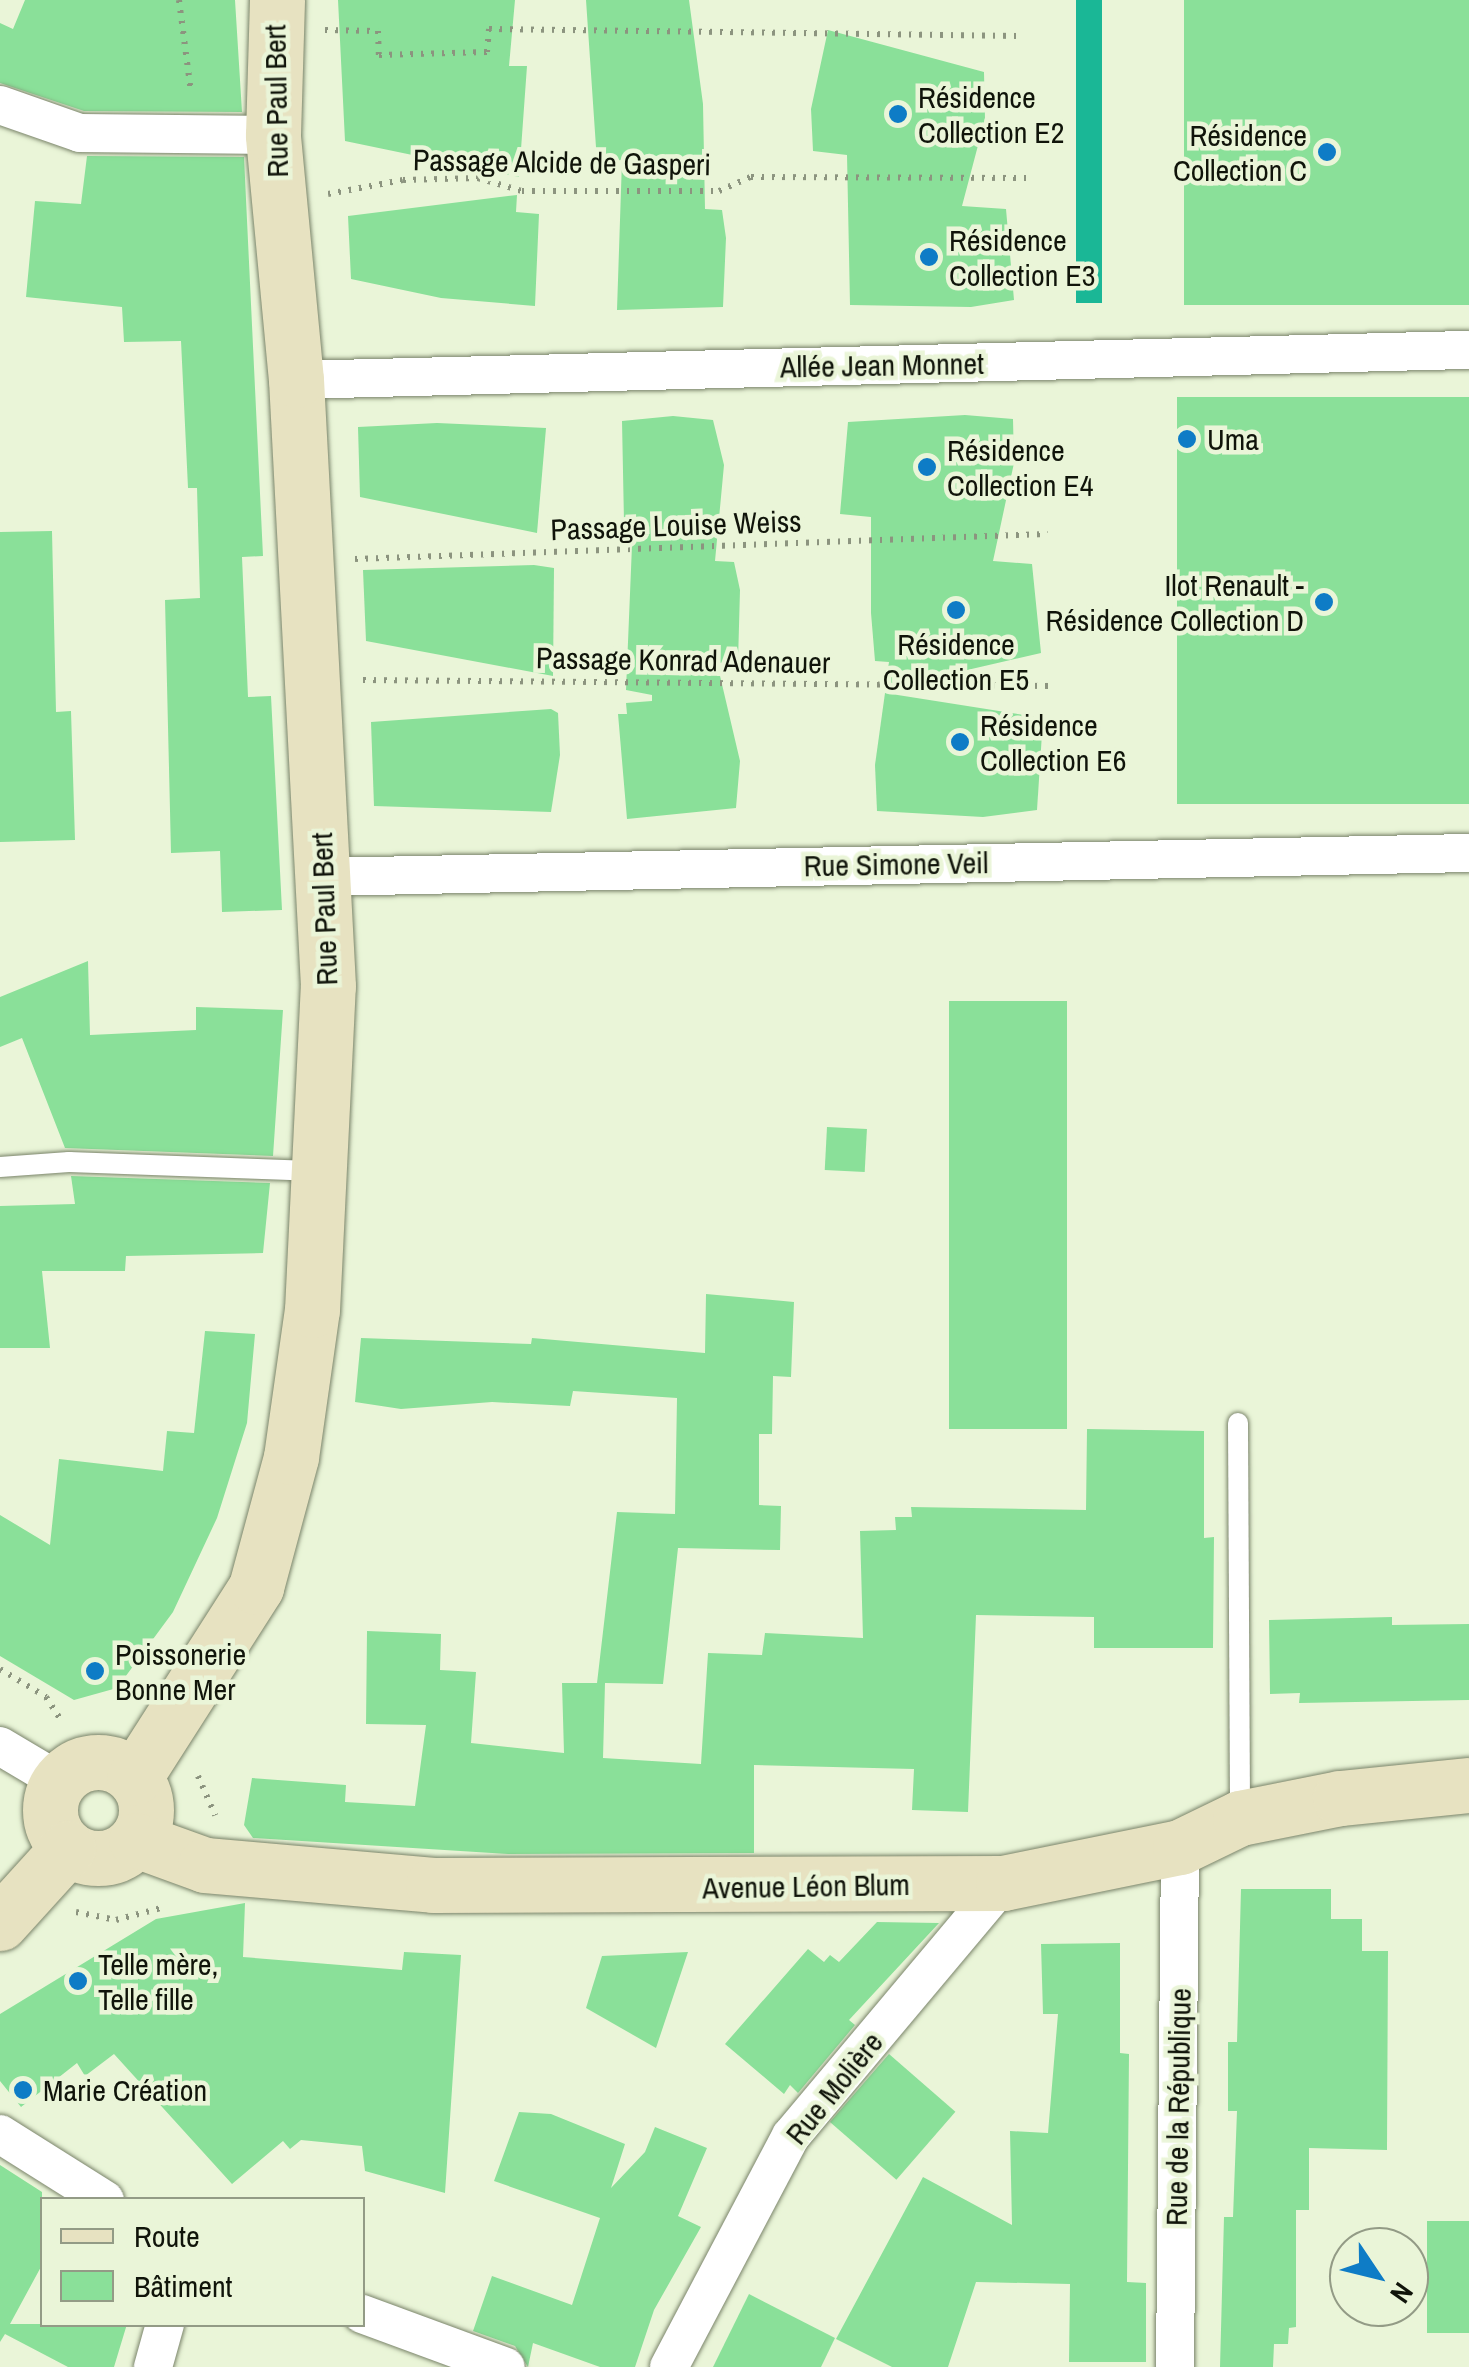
<!DOCTYPE html>
<meta charset="utf-8">
<style>
body{margin:0}
#map{position:relative;width:1469px;height:2367px;overflow:hidden;background:#eaf5d8;font-family:"Archivo Narrow",sans-serif}
div>[style]{position:absolute}
.water>*{inset:0;background:#1ab796;transform-origin:0 0}
.building>*{inset:0;background:#8ae099;transform-origin:0 0}
.path>*{height:6px;margin-top:-3px;transform-origin:0;background:repeating-linear-gradient(90deg,#8c947f 0 2.5px,transparent 0 10.5px)}
.roads{filter:drop-shadow(0 0 2px #7a846a) drop-shadow(0 0 2px #7a846a)}
.lane>*{height:20px;margin:-10px;padding:0 10px;transform-origin:10px;border-radius:10px;background:#fff}
.street>*{height:38px;margin:-19px;padding:0 19px;transform-origin:19px;border-radius:19px;background:#fff}
.secondary>*{height:55px;margin:-27.5px;padding:0 27.5px;transform-origin:27.5px;border-radius:27.5px;background:#e7e2c1}
.secondary>.ring{margin:-27.5px;padding:0;box-sizing:content-box;background:none;border:55px solid #e7e2c1;border-radius:50%}
.dots>*{width:28px;height:28px;translate:-50% -50%;box-sizing:border-box;border:5px solid #eaf5d8;border-radius:50%}
span{translate:-50% -50%;white-space:nowrap;text-align:center;line-height:1.15;-webkit-text-stroke:9px #eaf5d8;paint-order:stroke}
.poi-label{font-size:30px;color:#10140a}
.left{translate:0 -50%;text-align:left}
.right{translate:-100% -50%;text-align:right}
.street-label{font-size:30px;color:#10140a}
.legend{position:absolute;left:40px;top:2197px;width:325px;height:130px;box-sizing:border-box;background:#eaf5d8;border:2px solid #939b86;margin:0;padding:12px 18px;list-style:none;font-size:30px;color:#10140a}
.legend li{display:flex;align-items:center;gap:20px;height:50px}
.legend b{width:50px;border:2px solid #939b86}
.north{position:absolute;left:1329px;top:2227px;width:100px;height:100px;box-sizing:border-box;background:#eaf5d8;border:2px solid #939b86;border-radius:50%;rotate:125deg;font-size:28px;font-weight:700;line-height:40px;text-align:center;color:#10140a}
.north::after{content:'';display:block;margin:auto;width:35px;height:45px;background:#0e7cc6;clip-path:polygon(50% 0,100% 100%,50% 72%,0 100%)}
</style>
<div id="map">
<div class="water">
<div style="left:1076px;top:0;width:26px;height:303px"></div>
</div>
<div class="building">
<div style="clip-path:polygon(25px 0,235px 0,242px 112px,84px 111px,0 83px,0 23px,13px 29px)"></div>
<div style="clip-path:polygon(338px 0,515px 0,509px 66px,527px 66px,519px 177px,345px 141px)"></div>
<div style="clip-path:polygon(586px 0,689px 0,703px 104px,705px 209px,722px 210px,726px 238px,723px 307px,617px 310px,622px 160px,597px 162px)"></div>
<div style="left:1184px;top:0;width:285px;height:305px"></div>
<div style="clip-path:polygon(828px 30px,984px 72px,985px 119px,962px 206px,1006px 209px,1014px 300px,971px 307px,850px 305px,847px 155px,813px 151px,811px 109px)"></div>
<div style="clip-path:polygon(87px 156px,244px 157px,263px 556px,242px 557px,248px 697px,271px 696px,282px 910px,222px 912px,220px 851px,171px 853px,165px 600px,200px 598px,197px 488px,188px 488px,181px 341px,124px 342px,122px 307px,26px 297px,35px 201px,81px 204px)"></div>
<div style="clip-path:polygon(517px 195px,516px 212px,539px 214px,535px 306px,441px 298px,351px 279px,348px 216px)"></div>
<div style="left:1469px;top:397px;width:407px;height:292px;rotate:90deg"></div>
<div style="clip-path:polygon(965px 415px,1013px 419px,1014px 463px,993px 561px,1032px 564px,1041px 653px,885px 689px,889px 662px,875px 661px,871px 613px,871px 517px,840px 514px,848px 422px)"></div>
<div style="clip-path:polygon(673px 416px,713px 420px,724px 465px,715px 561px,734px 562px,740px 590px,738px 662px,717px 663px,740px 761px,736px 808px,627px 819px,618px 714px,627px 714px,626px 703px,652px 701px,652px 695px,626px 690px,633px 521px,624px 522px,622px 421px)"></div>
<div style="clip-path:polygon(437px 423px,546px 428px,537px 533px,360px 497px,358px 427px)"></div>
<div style="clip-path:polygon(52px 531px,56px 712px,71px 711px,75px 840px,0 842px,0 532px)"></div>
<div style="clip-path:polygon(534px 565px,554px 568px,553px 676px,366px 641px,363px 570px)"></div>
<div style="clip-path:polygon(885px 693px,1043px 718px,1037px 810px,983px 817px,877px 811px,875px 765px)"></div>
<div style="clip-path:polygon(551px 709px,558px 713px,560px 755px,551px 812px,374px 806px,371px 722px)"></div>
<div style="clip-path:polygon(88px 961px,90px 1035px,196px 1030px,196px 1007px,283px 1010px,273px 1156px,65px 1148px,22px 1038px,0 1047px,0 997px)"></div>
<div style="left:949px;top:1001px;width:118px;height:428px"></div>
<div style="left:827px;top:1127px;width:40px;height:43px;rotate:3deg"></div>
<div style="clip-path:polygon(71px 1176px,270px 1183px,263px 1253px,126px 1256px,125px 1271px,42px 1271px,50px 1348px,0 1348px,0 1206px,75px 1204px)"></div>
<div style="clip-path:polygon(706px 1294px,794px 1302px,791px 1377px,773px 1376px,772px 1434px,759px 1434px,759px 1505px,781px 1506px,780px 1550px,678px 1548px,663px 1684px,605px 1683px,603px 1758px,701px 1764px,708px 1653px,762px 1655px,765px 1633px,863px 1638px,860px 1531px,896px 1530px,895px 1517px,912px 1517px,911px 1507px,1086px 1510px,1087px 1429px,1204px 1431px,1204px 1538px,1214px 1537px,1213px 1648px,1094px 1648px,1094px 1617px,976px 1615px,968px 1812px,912px 1810px,914px 1769px,754px 1765px,754px 1853px,508px 1854px,253px 1838px,244px 1825px,252px 1778px,346px 1785px,345px 1802px,415px 1806px,426px 1725px,366px 1724px,367px 1631px,441px 1634px,440px 1670px,476px 1672px,471px 1743px,564px 1753px,562px 1683px,597px 1683px,617px 1512px,675px 1514px,677px 1398px,573px 1391px,570px 1406px,492px 1402px,401px 1409px,355px 1402px,361px 1338px,531px 1344px,532px 1338px,705px 1353px)"></div>
<div style="clip-path:polygon(205px 1331px,255px 1334px,247px 1423px,217px 1518px,173px 1612px,117px 1688px,74px 1700px,0 1656px,0 1515px,50px 1545px,59px 1459px,163px 1471px,167px 1431px,194px 1433px)"></div>
<div style="clip-path:polygon(1392px 1617px,1392px 1625px,1469px 1624px,1469px 1700px,1299px 1703px,1300px 1693px,1270px 1694px,1269px 1620px)"></div>
<div style="clip-path:polygon(1241px 1889px,1331px 1889px,1331px 1919px,1362px 1919px,1362px 1951px,1388px 1951px,1387px 2150px,1309px 2148px,1309px 2210px,1296px 2210px,1296px 2327px,1289px 2328px,1288px 2344px,1274px 2344px,1273px 2367px,1220px 2367px,1224px 2217px,1233px 2217px,1237px 2111px,1228px 2111px,1228px 2042px,1237px 2042px)"></div>
<div style="clip-path:polygon(245px 1903px,243px 1957px,402px 1970px,404px 1952px,461px 1955px,445px 2193px,365px 2171px,362px 2146px,301px 2140px,290px 2149px,283px 2141px,232px 2184px,114px 2054px,85px 2076px,77px 2063px,21px 2107px,0 2081px,0 2014px,156px 1919px)"></div>
<div style="clip-path:polygon(877px 1922px,939px 1923px,849px 2020px,855px 2025px,798px 2093px,790px 2085px,784px 2094px,725px 2044px,808px 1949px,824px 1962px,830px 1955px,839px 1962px)"></div>
<div style="clip-path:polygon(1120px 1943px,1120px 2053px,1129px 2054px,1127px 2282px,1146px 2283px,1146px 2362px,1069px 2362px,1070px 2284px,976px 2282px,948px 2367px,892px 2367px,836px 2339px,923px 2177px,1012px 2225px,1010px 2131px,1048px 2133px,1058px 2014px,1043px 2014px,1041px 1944px)"></div>
<div style="clip-path:polygon(688px 1952px,656px 2048px,586px 2008px,602px 1956px)"></div>
<div style="left:889px;top:2054px;width:88px;height:90px;rotate:41deg"></div>
<div style="clip-path:polygon(519px 2112px,551px 2114px,625px 2144px,611px 2188px,645px 2152px,655px 2127px,707px 2148px,678px 2216px,701px 2227px,654px 2310px,635px 2367px,600px 2367px,533px 2343px,528px 2367px,515px 2346px,473px 2331px,492px 2276px,572px 2305px,600px 2218px,494px 2181px)"></div>
<div style="clip-path:polygon(0 2165px,42px 2192px,42px 2265px,10px 2324px,127px 2324px,114px 2367px,68px 2367px,5px 2334px,0 2342px)"></div>
<div style="left:1469px;top:2221px;width:112px;height:42px;rotate:90deg"></div>
<div style="clip-path:polygon(749px 2294px,835px 2338px,821px 2367px,713px 2367px)"></div>
</div>
<div class="path">
<div style="left:179px;top:0;width:93px;rotate:82.6deg"></div>
<div style="left:325px;top:30px;width:53px;rotate:1.1deg"></div>
<div style="left:378px;top:31px;width:24px;rotate:88deg"></div>
<div style="left:379px;top:55px;width:108px;rotate:-1.6deg"></div>
<div style="left:487px;top:52px;width:23px;rotate:-85deg"></div>
<div style="left:489px;top:29px;width:535px;rotate:0.75deg"></div>
<div style="left:328px;top:194px;width:76px;rotate:-10.6deg"></div>
<div style="left:403px;top:180px;width:75px;rotate:-1.5deg"></div>
<div style="left:478px;top:178px;width:46px;rotate:16.5deg"></div>
<div style="left:522px;top:191px;width:197px"></div>
<div style="left:719px;top:191px;width:35px;rotate:-24deg"></div>
<div style="left:751px;top:177px;width:275px;rotate:0.2deg"></div>
<div style="left:355px;top:559px;width:693px;rotate:-2.07deg"></div>
<div style="left:363px;top:680px;width:689px;rotate:0.5deg"></div>
<div style="left:0;top:1669px;width:54px;rotate:31.3deg"></div>
<div style="left:46px;top:1697px;width:24px;rotate:57deg"></div>
<div style="left:198px;top:1776px;width:43px;rotate:66.4deg"></div>
<div style="left:76px;top:1912px;width:41px;rotate:11.3deg"></div>
<div style="left:116px;top:1920px;width:51px;rotate:-14.9deg"></div>
</div>
<div class="roads">
<div class="lane">
<div style="left:0;top:1167px;width:69px;rotate:-4.1deg"></div>
<div style="left:69px;top:1162px;width:249px;rotate:2.1deg"></div>
<div style="left:1238px;top:1423px;width:393px;rotate:89.7deg"></div>
</div>
<div class="street">
<div style="left:0;top:105px;width:85px;rotate:19.3deg"></div>
<div style="left:80px;top:133px;width:193px;rotate:0.6deg"></div>
<div style="left:296px;top:380px;width:1173px;rotate:-1.47deg"></div>
<div style="left:323px;top:877px;width:1146px;rotate:-1.2deg"></div>
<div style="left:0;top:1746px;width:69px;rotate:30.7deg"></div>
<div style="left:0;top:2134px;width:124px;rotate:32.2deg"></div>
<div style="left:362px;top:2314px;width:153px;rotate:20.2deg"></div>
<div style="left:153px;top:2367px;width:45px;rotate:-74.4deg"></div>
<div style="left:669px;top:2367px;width:261px;rotate:-62.2deg"></div>
<div style="left:791px;top:2136px;width:330px;rotate:-50deg"></div>
<div style="left:1175px;top:2367px;width:520px;rotate:-89.45deg"></div>
</div>
<div class="secondary">
<div class="ring" style="left:50px;top:1762px;width:41px;height:41px"></div>
<div style="left:134px;top:1778px;width:227px;rotate:-57.4deg"></div>
<div style="left:256px;top:1587px;width:135px;rotate:-74.9deg"></div>
<div style="left:291px;top:1457px;width:148px;rotate:-81.9deg"></div>
<div style="left:312px;top:1310px;width:324px;rotate:-87.2deg"></div>
<div style="left:328px;top:986px;width:607px;rotate:-93.02deg"></div>
<div style="left:296px;top:380px;width:246px;rotate:-95.4deg"></div>
<div style="left:273px;top:135px;width:135px;rotate:-88.3deg"></div>
<div style="left:136px;top:1840px;width:73px;rotate:19.9deg"></div>
<div style="left:205px;top:1865px;width:229px;rotate:5deg"></div>
<div style="left:433px;top:1885px;width:570px;rotate:-0.2deg"></div>
<div style="left:1003px;top:1883px;width:181px;rotate:-11.5deg"></div>
<div style="left:1180px;top:1847px;width:67px;rotate:-25.8deg"></div>
<div style="left:1240px;top:1818px;width:102px;rotate:-11.3deg"></div>
<div style="left:1340px;top:1798px;width:130px;rotate:-5.8deg"></div>
<div style="left:0;top:1923px;width:101px;rotate:-47.8deg"></div>
</div>
</div>
<div class="dots">
<div style="left:898px;top:114px;background:#0e7cc6"></div>
<div style="left:1327px;top:152px;background:#0e7cc6"></div>
<div style="left:929px;top:257px;background:#0e7cc6"></div>
<div style="left:1187px;top:439px;background:#0e7cc6"></div>
<div style="left:927px;top:467px;background:#0e7cc6"></div>
<div style="left:1324px;top:602px;background:#0e7cc6"></div>
<div style="left:956px;top:610px;background:#0e7cc6"></div>
<div style="left:960px;top:742px;background:#0e7cc6"></div>
<div style="left:95px;top:1671px;background:#0e7cc6"></div>
<div style="left:78px;top:1981px;background:#0e7cc6"></div>
<div style="left:23px;top:2090px;background:#0e7cc6"></div>
</div>
<div class="poi-label">
<span class="left" style="left:918px;top:114px">Résidence<br>Collection E2</span>
<span class="right" style="left:1307px;top:152px">Résidence<br>Collection C</span>
<span class="left" style="left:949px;top:257px">Résidence<br>Collection E3</span>
<span class="left" style="left:1207px;top:439px">Uma</span>
<span class="left" style="left:947px;top:467px">Résidence<br>Collection E4</span>
<span class="right" style="left:1304px;top:602px">Ilot Renault -<br>Résidence Collection D</span>
<span style="left:956px;top:661px">Résidence<br>Collection E5</span>
<span class="left" style="left:980px;top:742px">Résidence<br>Collection E6</span>
<span class="left" style="left:115px;top:1671px">Poissonerie<br>Bonne Mer</span>
<span class="left" style="left:98px;top:1981px">Telle mère,<br>Telle fille</span>
<span class="left" style="left:43px;top:2090px">Marie Création</span>
</div>
<div class="street-label">
<span style="left:276px;top:101px;rotate:-91deg">Rue Paul Bert</span>
<span style="left:562px;top:162px;rotate:1deg">Passage Alcide de Gasperi</span>
<span style="left:882px;top:365px;rotate:-1deg">Allée Jean Monnet</span>
<span style="left:676px;top:525px;rotate:-2deg">Passage Louise Weiss</span>
<span style="left:683px;top:660px;rotate:1deg">Passage Konrad Adenauer</span>
<span style="left:896px;top:864px;rotate:-1deg">Rue Simone Veil</span>
<span style="left:324px;top:909px;rotate:-92deg">Rue Paul Bert</span>
<span style="left:806px;top:1886px;rotate:-1deg">Avenue Léon Blum</span>
<span style="left:834px;top:2088px;rotate:-51deg">Rue Molière</span>
<span style="left:1178px;top:2107px;rotate:-89deg">Rue de la République</span>
</div>
<ul class="legend">
<li><b style="height:12px;background:#e7e2c1"></b>Route</li>
<li><b style="height:28px;background:#8ae099"></b>Bâtiment</li>
</ul>
<div class="north">N</div>
</div>
